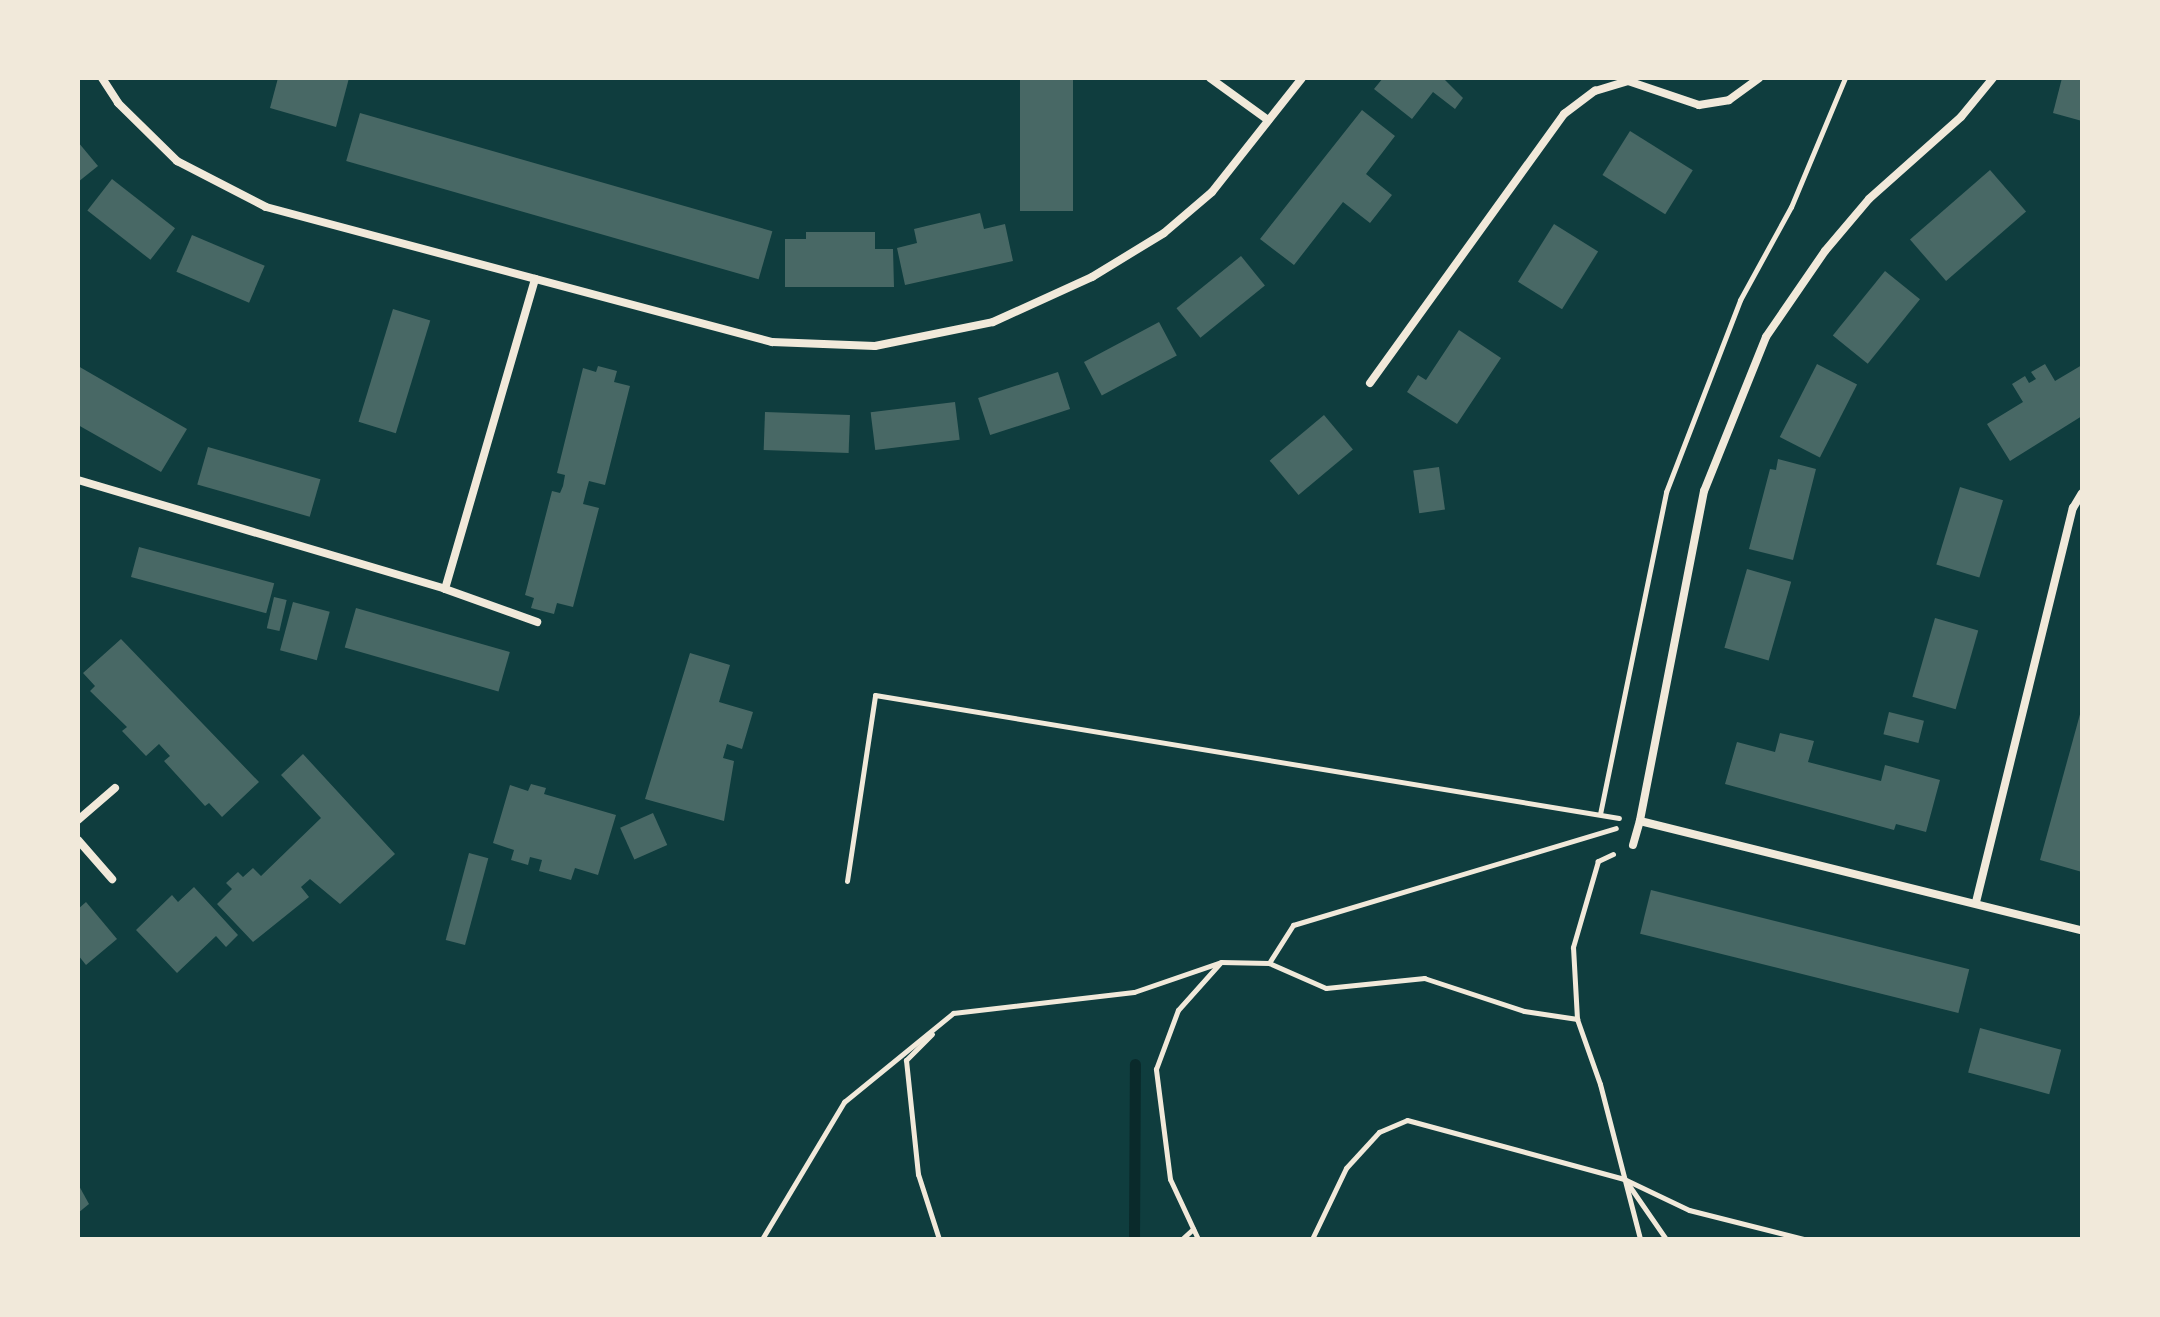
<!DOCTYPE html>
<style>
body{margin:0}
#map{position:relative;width:2160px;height:1317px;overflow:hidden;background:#0f3d3e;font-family:Signika,sans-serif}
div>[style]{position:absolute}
.stream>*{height:11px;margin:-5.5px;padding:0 5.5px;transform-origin:5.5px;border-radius:5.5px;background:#0a2a2b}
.building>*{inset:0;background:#486865;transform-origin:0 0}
.path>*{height:5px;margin:-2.5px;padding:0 2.5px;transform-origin:2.5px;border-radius:2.5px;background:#f1e9da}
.minor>*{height:8px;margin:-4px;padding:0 4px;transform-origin:4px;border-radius:4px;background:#f1e9da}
span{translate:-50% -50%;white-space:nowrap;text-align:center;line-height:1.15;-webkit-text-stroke:8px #f1e9da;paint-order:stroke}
.frame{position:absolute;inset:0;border:80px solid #f1e9da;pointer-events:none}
</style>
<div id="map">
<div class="stream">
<div style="left:1134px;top:1239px;width:175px;rotate:-89.7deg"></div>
</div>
<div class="building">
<div style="clip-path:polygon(278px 78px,349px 78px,336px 127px,270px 108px)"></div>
<div style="left:1020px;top:78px;width:53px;height:133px"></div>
<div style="clip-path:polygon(1383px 78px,1443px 78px,1463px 98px,1455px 109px,1433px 92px,1412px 119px,1374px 89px)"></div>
<div style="clip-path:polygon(2062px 78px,2082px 78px,2082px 121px,2053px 113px)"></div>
<div style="clip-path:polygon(1362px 110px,1395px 136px,1366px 174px,1392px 195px,1370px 223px,1343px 202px,1294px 265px,1260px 239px)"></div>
<div style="left:360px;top:113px;width:429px;height:50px;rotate:16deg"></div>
<div style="left:1630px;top:131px;width:74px;height:52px;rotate:32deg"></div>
<div style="clip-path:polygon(78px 142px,98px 166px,78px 182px)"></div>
<div style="left:1990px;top:170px;width:55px;height:106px;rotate:49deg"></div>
<div style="left:112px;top:179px;width:80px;height:40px;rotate:38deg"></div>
<div style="clip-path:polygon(980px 213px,984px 229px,1005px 224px,1013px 261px,905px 285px,897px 248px,917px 243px,914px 229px)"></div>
<div style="left:1554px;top:224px;width:52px;height:68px;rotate:32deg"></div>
<div style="clip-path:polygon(806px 232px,875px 232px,875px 249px,893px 249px,894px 287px,785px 287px,785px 239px,806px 239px)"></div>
<div style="left:192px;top:235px;width:79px;height:40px;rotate:23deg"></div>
<div style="left:1241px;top:256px;width:38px;height:83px;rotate:51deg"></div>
<div style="left:1885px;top:271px;width:45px;height:83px;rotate:39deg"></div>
<div style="left:393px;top:309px;width:39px;height:118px;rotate:17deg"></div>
<div style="left:1159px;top:322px;width:38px;height:85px;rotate:62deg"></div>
<div style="clip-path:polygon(1459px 330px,1501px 358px,1457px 424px,1407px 392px,1418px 375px,1426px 380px)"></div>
<div style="left:1817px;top:364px;width:45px;height:82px;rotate:27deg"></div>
<div style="clip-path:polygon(2045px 364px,2055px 381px,2082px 365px,2082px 416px,2010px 461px,1987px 424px,2023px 402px,2012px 384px,2025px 376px,2029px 383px,2036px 379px,2031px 372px)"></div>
<div style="clip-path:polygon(78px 366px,187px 429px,161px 472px,78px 425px)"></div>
<div style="clip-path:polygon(598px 366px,617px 371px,614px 382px,630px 386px,605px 485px,589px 481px,586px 492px,583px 504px,599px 508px,573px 607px,557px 603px,554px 614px,531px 608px,534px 598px,525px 595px,552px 491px,560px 493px,563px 486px,565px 475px,557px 473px,583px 368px,596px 372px)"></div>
<div style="left:1058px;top:372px;width:39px;height:84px;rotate:72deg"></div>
<div style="left:955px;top:402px;width:38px;height:85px;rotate:83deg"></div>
<div style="left:765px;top:412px;width:85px;height:38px;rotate:2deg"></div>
<div style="left:1324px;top:415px;width:45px;height:71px;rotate:50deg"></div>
<div style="left:208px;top:447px;width:117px;height:39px;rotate:16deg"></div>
<div style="clip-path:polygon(1778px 459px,1816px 469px,1793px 560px,1749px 549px,1770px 469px,1776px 470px)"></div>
<div style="left:1439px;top:467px;width:43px;height:26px;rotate:82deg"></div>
<div style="left:1960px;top:487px;width:45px;height:81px;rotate:17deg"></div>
<div style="left:139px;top:547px;width:140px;height:31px;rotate:15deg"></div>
<div style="left:1747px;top:569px;width:46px;height:82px;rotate:16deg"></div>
<div style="left:274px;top:597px;width:13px;height:32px;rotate:13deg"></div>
<div style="left:293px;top:602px;width:38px;height:50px;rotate:15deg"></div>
<div style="left:356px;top:608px;width:160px;height:41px;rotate:16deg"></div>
<div style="left:1935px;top:618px;width:45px;height:82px;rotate:16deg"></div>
<div style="clip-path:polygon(121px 639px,259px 782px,222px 817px,209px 803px,205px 806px,164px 761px,170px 756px,159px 744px,146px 756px,122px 731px,127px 727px,90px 691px,95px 686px,83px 673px)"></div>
<div style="clip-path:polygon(690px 653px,730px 665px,719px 702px,753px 712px,742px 749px,727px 744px,723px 758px,734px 761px,724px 821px,645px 799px)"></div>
<div style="clip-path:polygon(2082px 707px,2082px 872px,2040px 860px)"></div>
<div style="left:1889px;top:712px;width:36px;height:23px;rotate:14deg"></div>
<div style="clip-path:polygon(1780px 733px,1814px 741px,1808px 762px,1881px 781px,1885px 765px,1940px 780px,1926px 832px,1896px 824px,1894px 830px,1725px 784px,1737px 742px,1775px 752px)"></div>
<div style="clip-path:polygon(303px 754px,395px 854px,340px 904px,310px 879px,301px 887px,309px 897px,253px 942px,217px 904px,232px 889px,226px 883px,238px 872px,243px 877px,253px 868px,261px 876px,321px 818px,281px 775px)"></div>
<div style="clip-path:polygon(531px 784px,546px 788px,544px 794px,616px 815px,598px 875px,575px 868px,571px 880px,539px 871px,542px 860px,530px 857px,528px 865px,511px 860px,514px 850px,493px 843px,510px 785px,528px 791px)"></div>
<div style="left:653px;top:813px;width:35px;height:36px;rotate:66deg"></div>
<div style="left:469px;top:853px;width:20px;height:90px;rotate:15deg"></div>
<div style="clip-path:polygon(194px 887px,238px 935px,226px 947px,216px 936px,177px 973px,136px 930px,172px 895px,178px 902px)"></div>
<div style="left:1651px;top:890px;width:328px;height:45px;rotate:14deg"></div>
<div style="clip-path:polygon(86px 902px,117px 939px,86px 965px,78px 955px,78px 909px)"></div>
<div style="left:1980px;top:1028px;width:84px;height:46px;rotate:15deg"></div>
<div style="clip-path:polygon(78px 1184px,89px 1204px,78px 1213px)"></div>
</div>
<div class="path">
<div style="left:1600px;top:814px;width:329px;rotate:-78.4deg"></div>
<div style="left:1666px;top:492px;width:206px;rotate:-68.9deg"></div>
<div style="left:1740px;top:300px;width:106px;rotate:-61.3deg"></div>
<div style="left:1791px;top:207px;width:140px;rotate:-67.3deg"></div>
<div style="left:1613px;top:854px;width:17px;rotate:155deg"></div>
<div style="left:1598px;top:861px;width:90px;rotate:106.2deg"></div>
<div style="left:1573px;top:947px;width:72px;rotate:86.8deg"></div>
<div style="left:1577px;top:1019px;width:69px;rotate:70.5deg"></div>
<div style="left:1600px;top:1084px;width:160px;rotate:75.5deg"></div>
<div style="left:847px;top:881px;width:188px;rotate:-81.4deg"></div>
<div style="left:875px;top:695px;width:754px;rotate:9.39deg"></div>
<div style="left:1269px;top:963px;width:45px;rotate:-57.7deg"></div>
<div style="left:1293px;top:925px;width:337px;rotate:-16.7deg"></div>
<div style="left:932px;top:1034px;width:37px;rotate:135deg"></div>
<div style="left:906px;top:1060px;width:115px;rotate:84deg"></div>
<div style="left:918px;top:1174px;width:68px;rotate:72.1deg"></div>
<div style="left:1628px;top:1184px;width:67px;rotate:55.4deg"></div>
<div style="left:762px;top:1239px;width:160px;rotate:-59.1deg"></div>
<div style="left:844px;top:1102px;width:141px;rotate:-39.2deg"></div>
<div style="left:953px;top:1013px;width:182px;rotate:-6.6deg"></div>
<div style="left:1134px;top:992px;width:92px;rotate:-19deg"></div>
<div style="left:1221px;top:962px;width:48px;rotate:1.2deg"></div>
<div style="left:1269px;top:963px;width:62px;rotate:23.7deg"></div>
<div style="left:1326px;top:988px;width:99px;rotate:-5.8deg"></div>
<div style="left:1424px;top:978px;width:105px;rotate:18.3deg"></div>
<div style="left:1524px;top:1011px;width:54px;rotate:8.6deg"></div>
<div style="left:1182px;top:1239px;width:15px;rotate:-42deg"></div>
<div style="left:1198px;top:1239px;width:66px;rotate:-115deg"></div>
<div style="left:1170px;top:1179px;width:111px;rotate:-97.3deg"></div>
<div style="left:1156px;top:1069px;width:63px;rotate:-69.6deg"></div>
<div style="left:1178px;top:1010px;width:63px;rotate:-48.2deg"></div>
<div style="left:1312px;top:1239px;width:79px;rotate:-64.4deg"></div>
<div style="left:1346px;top:1168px;width:49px;rotate:-47.5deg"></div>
<div style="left:1379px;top:1132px;width:30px;rotate:-23deg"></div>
<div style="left:1407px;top:1120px;width:225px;rotate:15.2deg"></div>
<div style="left:1624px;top:1179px;width:72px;rotate:25.5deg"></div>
<div style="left:1689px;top:1210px;width:119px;rotate:14.2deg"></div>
</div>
<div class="minor">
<div style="left:102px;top:78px;width:30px;rotate:57deg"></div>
<div style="left:118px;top:103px;width:83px;rotate:44.5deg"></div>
<div style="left:177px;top:161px;width:100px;rotate:27.3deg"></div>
<div style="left:266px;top:207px;width:524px;rotate:14.94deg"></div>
<div style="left:772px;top:342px;width:103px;rotate:2.2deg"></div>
<div style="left:875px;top:346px;width:120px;rotate:-11.5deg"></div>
<div style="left:993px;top:322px;width:109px;rotate:-24.4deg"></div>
<div style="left:1092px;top:277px;width:84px;rotate:-31.4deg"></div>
<div style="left:1164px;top:233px;width:63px;rotate:-40.5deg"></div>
<div style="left:1212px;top:192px;width:145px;rotate:-51.7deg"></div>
<div style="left:1210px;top:78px;width:72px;rotate:35.9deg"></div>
<div style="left:1993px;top:78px;width:50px;rotate:129.4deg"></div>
<div style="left:1961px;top:117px;width:123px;rotate:138.3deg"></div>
<div style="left:1869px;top:199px;width:68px;rotate:130.2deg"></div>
<div style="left:1825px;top:251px;width:104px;rotate:124.5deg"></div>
<div style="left:1766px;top:337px;width:166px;rotate:111.9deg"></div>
<div style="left:1704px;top:491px;width:336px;rotate:101deg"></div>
<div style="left:1640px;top:821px;width:455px;rotate:13.9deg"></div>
<div style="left:1370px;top:383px;width:332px;rotate:-54.2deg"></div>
<div style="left:1564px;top:114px;width:39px;rotate:-37deg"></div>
<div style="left:1595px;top:91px;width:34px;rotate:-17deg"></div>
<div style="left:1628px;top:81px;width:75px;rotate:18.7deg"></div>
<div style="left:1699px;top:105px;width:30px;rotate:-9deg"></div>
<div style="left:1729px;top:100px;width:37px;rotate:-36deg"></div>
<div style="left:78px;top:480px;width:383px;rotate:16.5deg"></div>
<div style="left:445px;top:589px;width:98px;rotate:19.7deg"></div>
<div style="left:445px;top:589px;width:323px;rotate:-73.8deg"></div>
<div style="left:78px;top:820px;width:49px;rotate:-40.9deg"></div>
<div style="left:78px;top:840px;width:52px;rotate:48.9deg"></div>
<div style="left:1633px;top:845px;width:25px;rotate:-74deg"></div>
<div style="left:1976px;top:902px;width:406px;rotate:-76.2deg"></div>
<div style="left:2073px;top:508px;width:17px;rotate:-59deg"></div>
</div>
<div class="frame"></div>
</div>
